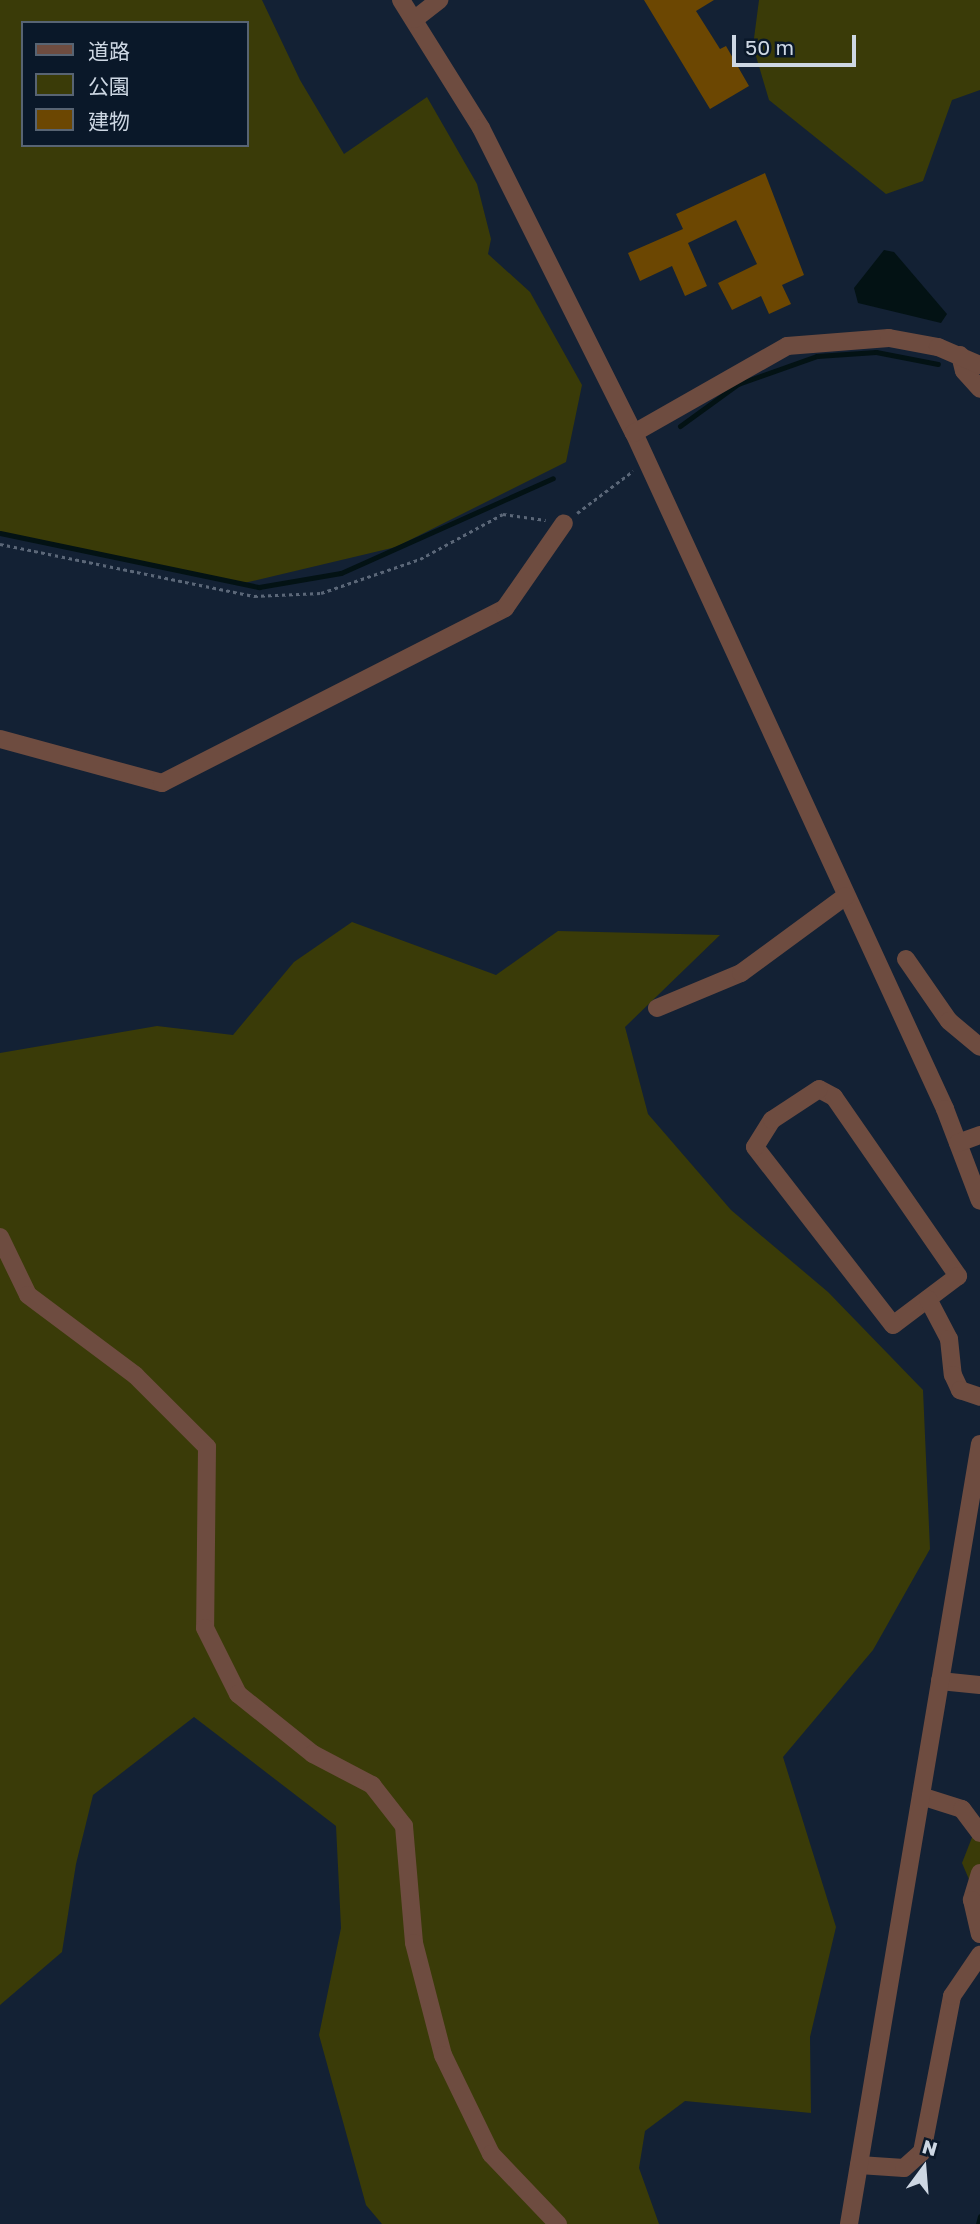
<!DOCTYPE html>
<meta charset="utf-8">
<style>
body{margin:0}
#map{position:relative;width:980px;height:2224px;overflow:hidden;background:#132134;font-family:"Golos Text","Noto Sans JP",sans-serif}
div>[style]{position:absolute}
.green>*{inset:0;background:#3a3b08}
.water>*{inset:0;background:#031214}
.stream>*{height:5px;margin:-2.5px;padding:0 2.5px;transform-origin:2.5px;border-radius:2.5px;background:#031214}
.building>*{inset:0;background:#6c4702}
.path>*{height:2.5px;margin-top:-1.25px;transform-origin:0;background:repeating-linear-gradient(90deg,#5b6778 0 3.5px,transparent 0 7px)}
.minor>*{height:18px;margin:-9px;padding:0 9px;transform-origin:9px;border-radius:9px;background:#6e4c40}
span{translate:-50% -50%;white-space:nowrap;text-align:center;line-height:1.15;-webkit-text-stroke:5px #0a1829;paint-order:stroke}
.legend{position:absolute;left:21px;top:21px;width:228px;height:126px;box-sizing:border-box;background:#0a1829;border:2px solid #586473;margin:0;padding:9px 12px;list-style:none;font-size:21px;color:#cdd7e3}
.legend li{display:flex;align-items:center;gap:14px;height:35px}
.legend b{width:35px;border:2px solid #586473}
.north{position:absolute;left:889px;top:2133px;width:70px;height:70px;-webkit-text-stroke:5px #0a1829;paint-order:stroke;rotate:16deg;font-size:19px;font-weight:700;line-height:28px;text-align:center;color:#cdd7e3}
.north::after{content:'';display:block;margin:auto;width:24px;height:32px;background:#cdd7e3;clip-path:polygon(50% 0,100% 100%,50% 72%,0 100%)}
.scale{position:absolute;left:732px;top:35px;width:124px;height:32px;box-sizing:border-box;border:4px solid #cdd7e3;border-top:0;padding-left:9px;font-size:21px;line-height:24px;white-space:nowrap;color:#cdd7e3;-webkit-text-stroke:5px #0a1829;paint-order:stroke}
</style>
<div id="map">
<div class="green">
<div style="clip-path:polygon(evenodd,0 0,262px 0,300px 80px,344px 154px,427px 97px,477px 184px,491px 239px,488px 254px,530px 292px,582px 385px,566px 462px,396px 547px,244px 583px,0 534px,0 0,23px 23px,247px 23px,247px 145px,23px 145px,23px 23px)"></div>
<div style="clip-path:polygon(759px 0,980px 0,980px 90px,952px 100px,923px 181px,886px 194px,769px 100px,753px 46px)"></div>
<div style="clip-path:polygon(352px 922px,496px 975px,558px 931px,720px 935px,625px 1027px,648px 1114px,731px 1210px,828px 1292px,923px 1390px,930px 1549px,873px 1650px,783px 1757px,836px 1927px,810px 2037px,811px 2113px,685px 2101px,645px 2131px,639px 2168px,659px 2224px,382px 2224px,366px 2205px,319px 2035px,341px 1928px,336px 1826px,194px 1717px,93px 1795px,76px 1864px,62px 1952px,0 2005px,0 1053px,157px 1026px,233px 1035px,294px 962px)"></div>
<div style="clip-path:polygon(980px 1817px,980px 1905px,962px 1863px)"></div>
</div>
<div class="water">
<div style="clip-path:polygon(884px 250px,894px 252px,947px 314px,941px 323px,858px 303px,854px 288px)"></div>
</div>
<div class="stream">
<div style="left:680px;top:426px;width:72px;rotate:-35.9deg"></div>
<div style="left:738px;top:384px;width:84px;rotate:-19.5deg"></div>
<div style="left:817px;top:356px;width:59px;rotate:-3.9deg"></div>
<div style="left:876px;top:352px;width:63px;rotate:11deg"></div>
<div style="left:0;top:533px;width:265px;rotate:11.8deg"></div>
<div style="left:259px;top:587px;width:83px;rotate:-9.7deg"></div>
<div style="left:341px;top:573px;width:232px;rotate:-24.1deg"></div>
<div style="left:978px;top:2224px;width:8px;rotate:-76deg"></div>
</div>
<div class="building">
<div style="clip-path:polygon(644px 0,714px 0,696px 11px,720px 49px,726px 46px,749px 86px,710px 109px)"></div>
<div style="clip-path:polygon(765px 173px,804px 275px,782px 285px,791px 304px,769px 314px,761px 296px,732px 310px,718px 283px,757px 264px,736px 220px,688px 243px,707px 286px,685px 296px,672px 266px,640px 281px,628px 253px,683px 229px,676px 214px)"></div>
</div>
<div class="path">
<div style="left:577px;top:513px;width:70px;rotate:-36.9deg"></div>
<div style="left:0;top:544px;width:259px;rotate:11.6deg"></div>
<div style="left:254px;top:596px;width:67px;rotate:-2.6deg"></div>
<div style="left:321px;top:593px;width:105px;rotate:-19deg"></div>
<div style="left:420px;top:559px;width:94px;rotate:-28.5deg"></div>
<div style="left:503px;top:514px;width:43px;rotate:7.9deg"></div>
</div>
<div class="minor">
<div style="left:401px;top:0;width:151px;rotate:58deg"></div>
<div style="left:481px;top:128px;width:341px;rotate:63.4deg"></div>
<div style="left:634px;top:433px;width:744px;rotate:65.29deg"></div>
<div style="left:945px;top:1109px;width:98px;rotate:69.2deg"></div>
<div style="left:415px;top:19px;width:31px;rotate:-38deg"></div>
<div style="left:960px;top:355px;width:16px;rotate:76deg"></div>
<div style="left:964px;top:371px;width:24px;rotate:48deg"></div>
<div style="left:634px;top:433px;width:176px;rotate:-29.6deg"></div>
<div style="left:787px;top:346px;width:102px;rotate:-4.5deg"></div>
<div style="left:889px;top:338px;width:50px;rotate:10.4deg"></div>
<div style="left:938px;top:347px;width:46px;rotate:23.2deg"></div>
<div style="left:0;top:739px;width:168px;rotate:15.2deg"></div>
<div style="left:162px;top:783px;width:385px;rotate:-27deg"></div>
<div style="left:505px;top:608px;width:103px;rotate:-55.2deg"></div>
<div style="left:906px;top:959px;width:75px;rotate:55.3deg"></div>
<div style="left:949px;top:1021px;width:40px;rotate:40deg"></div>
<div style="left:657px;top:1008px;width:91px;rotate:-22.6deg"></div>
<div style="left:741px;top:973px;width:130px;rotate:-36.3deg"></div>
<div style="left:819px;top:1089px;width:17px;rotate:28deg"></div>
<div style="left:834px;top:1097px;width:218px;rotate:55.3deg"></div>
<div style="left:958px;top:1276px;width:81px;rotate:143deg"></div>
<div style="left:893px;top:1325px;width:225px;rotate:-127.8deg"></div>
<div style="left:755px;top:1147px;width:32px;rotate:-58deg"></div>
<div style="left:772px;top:1120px;width:56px;rotate:-33.4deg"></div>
<div style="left:958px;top:1143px;width:23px;rotate:-20deg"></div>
<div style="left:0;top:1237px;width:64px;rotate:64.2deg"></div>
<div style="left:28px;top:1295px;width:134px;rotate:36.8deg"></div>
<div style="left:135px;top:1375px;width:102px;rotate:45deg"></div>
<div style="left:207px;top:1447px;width:181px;rotate:90.6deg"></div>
<div style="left:205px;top:1628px;width:74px;rotate:63.4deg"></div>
<div style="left:238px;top:1694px;width:96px;rotate:38.7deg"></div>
<div style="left:313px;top:1754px;width:67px;rotate:27.7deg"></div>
<div style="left:372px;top:1785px;width:52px;rotate:52deg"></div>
<div style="left:404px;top:1826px;width:117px;rotate:85.1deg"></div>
<div style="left:414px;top:1943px;width:116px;rotate:75.5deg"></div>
<div style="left:443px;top:2055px;width:110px;rotate:64.1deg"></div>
<div style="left:491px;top:2154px;width:97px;rotate:46.3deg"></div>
<div style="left:928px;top:1299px;width:45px;rotate:62.3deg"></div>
<div style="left:949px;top:1339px;width:36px;rotate:84deg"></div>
<div style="left:953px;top:1375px;width:17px;rotate:65deg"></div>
<div style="left:960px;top:1390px;width:21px;rotate:19deg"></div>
<div style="left:940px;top:1681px;width:40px;rotate:5.7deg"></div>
<div style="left:921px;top:1796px;width:43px;rotate:17.6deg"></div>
<div style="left:962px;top:1809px;width:30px;rotate:53deg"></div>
<div style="left:980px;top:1873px;width:28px;rotate:107deg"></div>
<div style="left:972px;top:1900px;width:35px;rotate:77deg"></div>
<div style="left:859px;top:2165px;width:45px;rotate:3.8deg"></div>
<div style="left:904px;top:2168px;width:24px;rotate:-42deg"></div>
<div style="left:922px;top:2152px;width:159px;rotate:-79.1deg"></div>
<div style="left:952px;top:1996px;width:50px;rotate:-55.7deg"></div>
<div style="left:849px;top:2224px;width:791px;rotate:-80.47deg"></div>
</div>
<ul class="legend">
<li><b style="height:9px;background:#6e4c40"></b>道路</li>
<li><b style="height:19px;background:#3a3b08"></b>公園</li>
<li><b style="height:19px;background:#6c4702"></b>建物</li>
</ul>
<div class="north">N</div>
<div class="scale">50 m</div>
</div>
